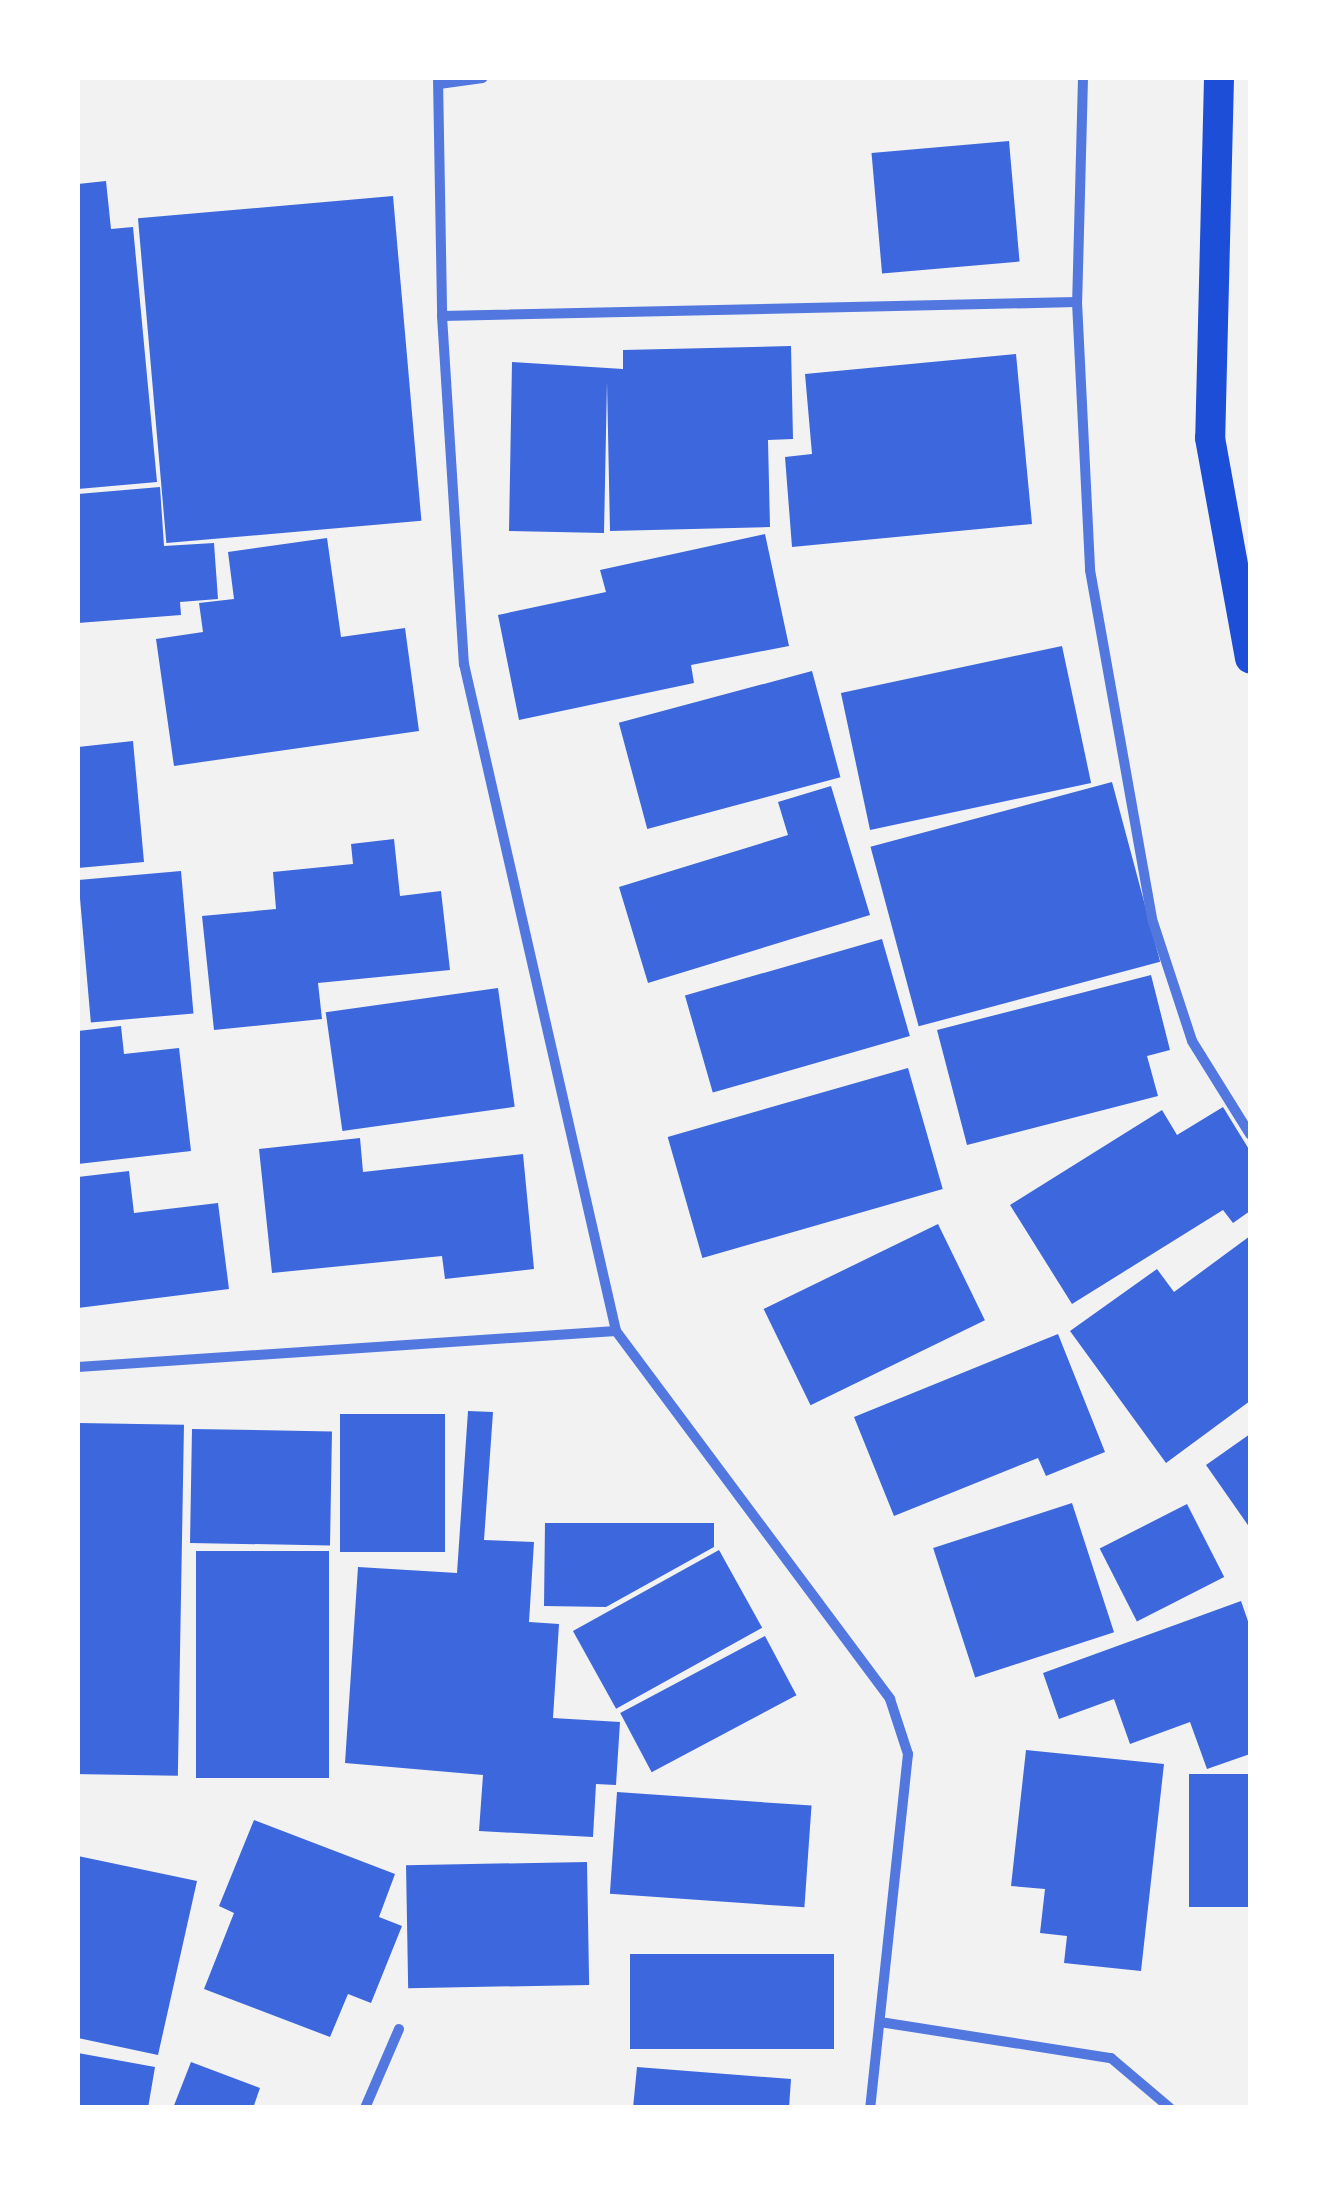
<!DOCTYPE html>
<style>
body{margin:0}
#map{position:relative;width:1328px;height:2185px;overflow:hidden;background:#f2f2f2;font-family:"Exo 2",sans-serif}
div>[style]{position:absolute}
.building>*{inset:0;background:#3d67dc;transform-origin:0 0}
.minor>*{height:10px;margin:-5px;padding:0 5px;transform-origin:5px;border-radius:5px;background:#5277de}
.motorway>*{height:30px;margin:-15px;padding:0 15px;transform-origin:15px;border-radius:15px;background:#1d4ed8}
span{translate:-50% -50%;white-space:nowrap;text-align:center;line-height:1.15;-webkit-text-stroke:10px #fff;paint-order:stroke}
.frame{position:absolute;inset:0;border:80px solid #fff;pointer-events:none}
</style>
<div id="map">
<div class="building">
<div style="left:1009px;top:141px;width:121px;height:138px;rotate:85deg"></div>
<div style="clip-path:polygon(106px 181px,111px 229px,133px 227px,157px 482px,78px 489px,78px 184px)"></div>
<div style="left:393px;top:196px;width:326px;height:256px;rotate:85deg"></div>
<div style="clip-path:polygon(791px 346px,793px 439px,768px 440px,770px 527px,610px 531px,607px 382px,604px 533px,509px 531px,512px 362px,623px 369px,623px 350px)"></div>
<div style="clip-path:polygon(1016px 354px,1032px 524px,792px 547px,785px 457px,812px 454px,805px 374px)"></div>
<div style="clip-path:polygon(160px 487px,164px 546px,214px 543px,218px 599px,180px 602px,181px 615px,78px 623px,78px 494px)"></div>
<div style="clip-path:polygon(765px 534px,789px 646px,691px 665px,694px 683px,519px 720px,498px 615px,606px 592px,600px 570px)"></div>
<div style="clip-path:polygon(327px 538px,341px 637px,405px 628px,419px 731px,174px 766px,156px 639px,203px 632px,199px 603px,234px 599px,228px 552px)"></div>
<div style="left:1062px;top:646px;width:140px;height:226px;rotate:78deg"></div>
<div style="left:812px;top:671px;width:110px;height:200px;rotate:75deg"></div>
<div style="clip-path:polygon(133px 741px,144px 862px,78px 868px,78px 747px)"></div>
<div style="left:1112px;top:782px;width:186px;height:250px;rotate:75deg"></div>
<div style="clip-path:polygon(831px 786px,870px 915px,648px 983px,619px 887px,788px 835px,778px 802px)"></div>
<div style="clip-path:polygon(394px 839px,400px 896px,441px 891px,450px 970px,318px 983px,322px 1019px,214px 1030px,202px 916px,276px 909px,273px 872px,353px 864px,351px 844px)"></div>
<div style="left:181px;top:871px;width:143px;height:103px;rotate:85deg"></div>
<div style="left:882px;top:939px;width:101px;height:205px;rotate:74deg"></div>
<div style="clip-path:polygon(1151px 975px,1170px 1050px,1147px 1056px,1158px 1096px,967px 1145px,937px 1030px)"></div>
<div style="left:498px;top:988px;width:120px;height:174px;rotate:82deg"></div>
<div style="clip-path:polygon(121px 1026px,124px 1054px,179px 1048px,191px 1151px,78px 1164px,78px 1031px)"></div>
<div style="left:908px;top:1068px;width:126px;height:250px;rotate:74deg"></div>
<div style="clip-path:polygon(1223px 1107px,1250px 1151px,1250px 1211px,1233px 1223px,1223px 1210px,1072px 1304px,1010px 1205px,1162px 1110px,1177px 1135px)"></div>
<div style="clip-path:polygon(360px 1138px,363px 1172px,523px 1154px,534px 1269px,445px 1279px,442px 1256px,272px 1273px,259px 1149px)"></div>
<div style="clip-path:polygon(129px 1171px,134px 1213px,218px 1203px,229px 1289px,78px 1308px,78px 1177px)"></div>
<div style="left:938px;top:1224px;width:107px;height:194px;rotate:64deg"></div>
<div style="clip-path:polygon(1250px 1236px,1250px 1401px,1166px 1463px,1070px 1331px,1157px 1269px,1174px 1292px)"></div>
<div style="clip-path:polygon(1058px 1334px,1105px 1452px,1046px 1476px,1038px 1458px,894px 1516px,854px 1417px)"></div>
<div style="clip-path:polygon(468px 1411px,493px 1412px,484px 1540px,534px 1542px,529px 1622px,559px 1624px,553px 1718px,620px 1722px,616px 1785px,596px 1784px,593px 1837px,479px 1831px,483px 1775px,345px 1763px,358px 1567px,457px 1573px)"></div>
<div style="left:340px;top:1414px;width:105px;height:138px"></div>
<div style="left:78px;top:1423px;width:106px;height:351px;rotate:1deg"></div>
<div style="left:192px;top:1429px;width:140px;height:114px;rotate:1deg"></div>
<div style="clip-path:polygon(1250px 1434px,1250px 1528px,1206px 1465px)"></div>
<div style="left:1072px;top:1503px;width:136px;height:146px;rotate:72deg"></div>
<div style="left:1187px;top:1504px;width:82px;height:98px;rotate:63deg"></div>
<div style="clip-path:polygon(545px 1523px,714px 1523px,714px 1547px,606px 1607px,544px 1606px)"></div>
<div style="left:719px;top:1550px;width:89px;height:167px;rotate:61deg"></div>
<div style="left:196px;top:1551px;width:133px;height:227px"></div>
<div style="clip-path:polygon(1241px 1601px,1250px 1627px,1250px 1754px,1207px 1769px,1190px 1722px,1130px 1744px,1114px 1699px,1059px 1719px,1043px 1673px)"></div>
<div style="left:765px;top:1636px;width:67px;height:164px;rotate:62deg"></div>
<div style="clip-path:polygon(1026px 1750px,1164px 1764px,1141px 1971px,1064px 1963px,1067px 1936px,1040px 1933px,1045px 1889px,1011px 1886px)"></div>
<div style="left:1250px;top:1774px;width:133px;height:61px;rotate:90deg"></div>
<div style="left:617px;top:1792px;width:195px;height:102px;rotate:4deg"></div>
<div style="clip-path:polygon(254px 1820px,395px 1874px,379px 1917px,402px 1926px,371px 2003px,348px 1994px,330px 2037px,204px 1989px,234px 1913px,219px 1906px)"></div>
<div style="clip-path:polygon(78px 1856px,197px 1881px,158px 2055px,78px 2038px)"></div>
<div style="left:587px;top:1862px;width:123px;height:181px;rotate:89deg"></div>
<div style="left:630px;top:1954px;width:204px;height:95px"></div>
<div style="clip-path:polygon(78px 2053px,155px 2067px,148px 2108px,78px 2108px)"></div>
<div style="clip-path:polygon(191px 2062px,260px 2088px,253px 2108px,173px 2108px)"></div>
<div style="clip-path:polygon(637px 2067px,791px 2079px,789px 2108px,633px 2108px)"></div>
</div>
<div class="minor">
<div style="left:438px;top:78px;width:238px;rotate:89deg"></div>
<div style="left:442px;top:316px;width:349px;rotate:86.4deg"></div>
<div style="left:464px;top:664px;width:684px;rotate:77.16deg"></div>
<div style="left:616px;top:1331px;width:459px;rotate:53.3deg"></div>
<div style="left:890px;top:1699px;width:58px;rotate:71.9deg"></div>
<div style="left:908px;top:1754px;width:356px;rotate:96.1deg"></div>
<div style="left:1083px;top:78px;width:224px;rotate:91.5deg"></div>
<div style="left:1077px;top:302px;width:268px;rotate:87.2deg"></div>
<div style="left:1090px;top:570px;width:354px;rotate:79.9deg"></div>
<div style="left:1152px;top:919px;width:128px;rotate:71.8deg"></div>
<div style="left:1192px;top:1041px;width:110px;rotate:58.1deg"></div>
<div style="left:439px;top:84px;width:44px;rotate:-7.8deg"></div>
<div style="left:442px;top:316px;width:635px;rotate:-1.26deg"></div>
<div style="left:78px;top:1367px;width:539px;rotate:-3.83deg"></div>
<div style="left:880px;top:2022px;width:234px;rotate:8.9deg"></div>
<div style="left:1111px;top:2058px;width:77px;rotate:40.3deg"></div>
<div style="left:365px;top:2108px;width:86px;rotate:-66.7deg"></div>
</div>
<div class="motorway">
<div style="left:1219px;top:78px;width:360px;rotate:91.4deg"></div>
<div style="left:1210px;top:438px;width:224px;rotate:79.7deg"></div>
</div>
<div class="frame"></div>
</div>
